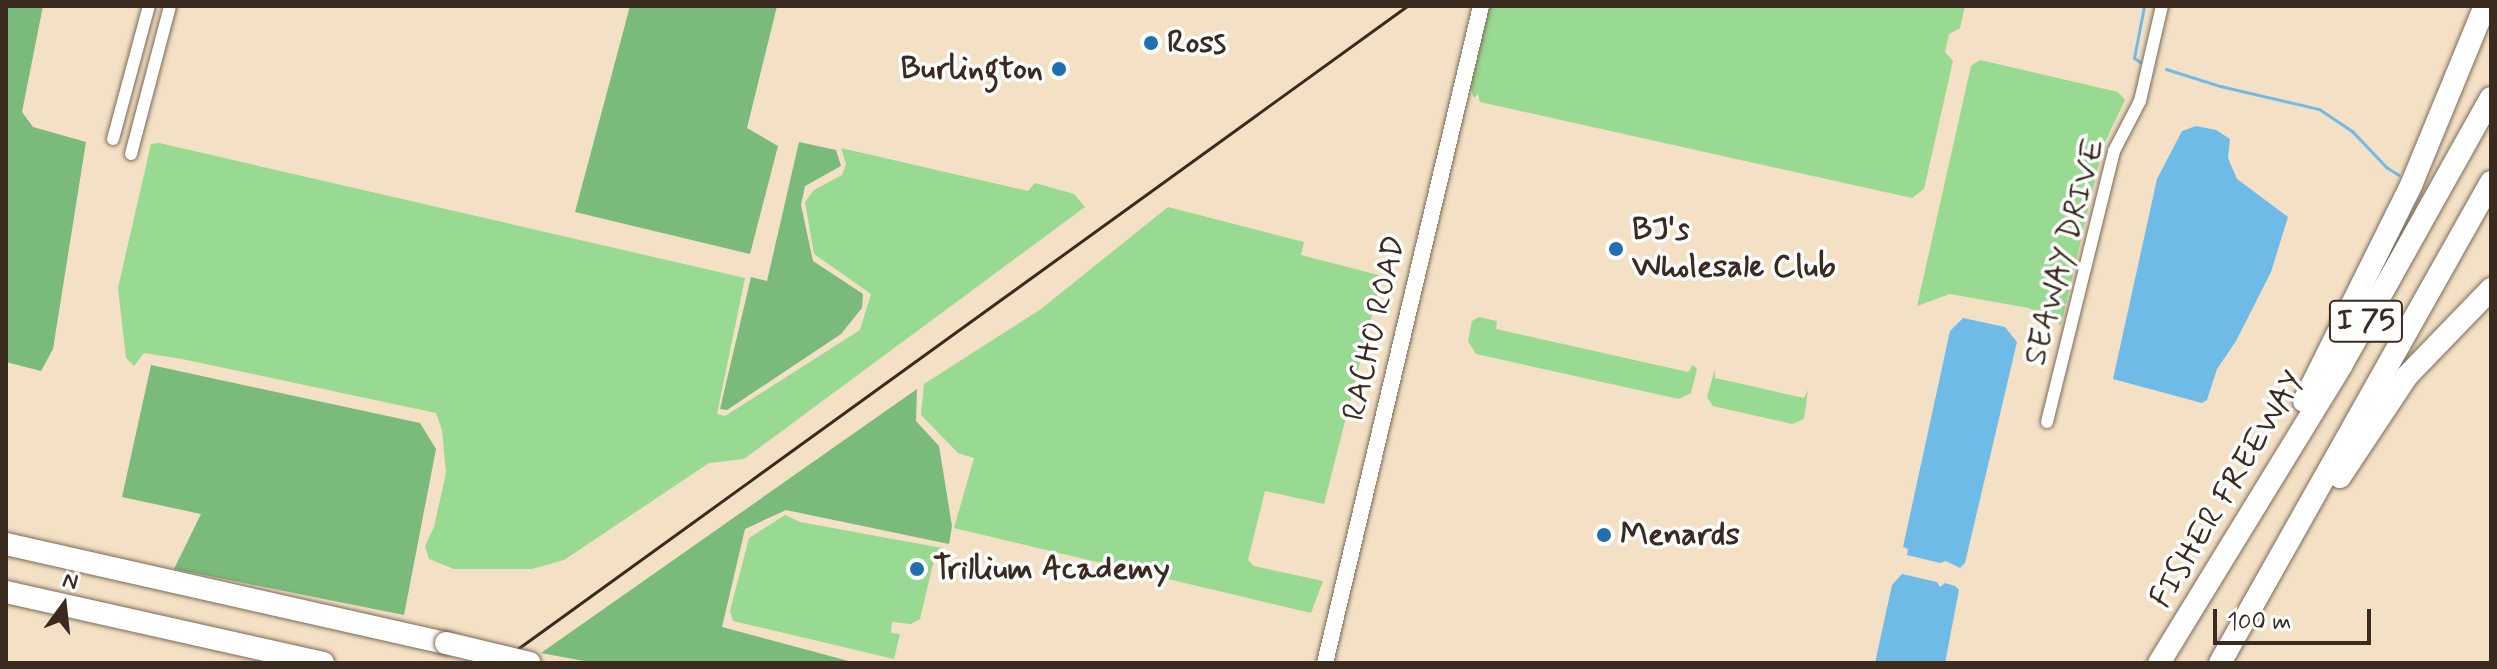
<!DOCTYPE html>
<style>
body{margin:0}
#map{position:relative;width:2497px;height:669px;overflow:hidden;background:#f3e0c5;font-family:Mynerve,sans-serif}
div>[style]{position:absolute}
.green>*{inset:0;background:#98da91}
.forest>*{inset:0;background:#7aba7b}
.water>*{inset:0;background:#6fbbe8}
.stream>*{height:3px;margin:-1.5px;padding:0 1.5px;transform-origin:1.5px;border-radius:1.5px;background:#6fbbe8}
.roads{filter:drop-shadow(0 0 2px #7b6a58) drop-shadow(0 0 2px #7b6a58)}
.street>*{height:12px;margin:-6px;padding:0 6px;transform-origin:6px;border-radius:6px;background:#fff}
.secondary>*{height:16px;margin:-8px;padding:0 8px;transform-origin:8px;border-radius:8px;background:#fff}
.highway>*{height:22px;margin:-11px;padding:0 11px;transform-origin:11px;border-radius:11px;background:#fff}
.rail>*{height:3px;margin:-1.5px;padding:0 1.5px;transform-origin:1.5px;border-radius:1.5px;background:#3b2a1e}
.bridges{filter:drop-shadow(0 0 2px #7b6a58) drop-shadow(0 0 2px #7b6a58)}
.highway-bridge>*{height:22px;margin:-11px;padding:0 11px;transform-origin:11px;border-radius:11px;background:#fff}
.dots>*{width:22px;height:22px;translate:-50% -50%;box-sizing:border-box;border:4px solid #fff;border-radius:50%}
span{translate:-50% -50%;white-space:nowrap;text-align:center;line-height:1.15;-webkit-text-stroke:7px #fff;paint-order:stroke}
.shield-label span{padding:2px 6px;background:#fff;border:2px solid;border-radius:6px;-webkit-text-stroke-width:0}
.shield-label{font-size:30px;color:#3b2a1e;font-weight:700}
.poi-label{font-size:32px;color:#3b2a1e;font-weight:700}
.left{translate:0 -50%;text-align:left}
.right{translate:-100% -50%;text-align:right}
.street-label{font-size:32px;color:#3b2a1e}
.frame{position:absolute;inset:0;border:8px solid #3b2a1e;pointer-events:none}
.north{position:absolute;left:24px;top:565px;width:80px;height:80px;-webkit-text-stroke:6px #fff;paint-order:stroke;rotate:15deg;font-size:22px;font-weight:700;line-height:32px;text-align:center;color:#3b2a1e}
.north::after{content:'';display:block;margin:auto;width:28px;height:36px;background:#3b2a1e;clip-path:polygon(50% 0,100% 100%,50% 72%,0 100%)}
.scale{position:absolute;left:2213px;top:609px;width:158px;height:36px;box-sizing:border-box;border:4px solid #3b2a1e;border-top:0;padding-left:10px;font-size:24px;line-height:28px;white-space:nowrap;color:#3b2a1e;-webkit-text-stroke:6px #fff;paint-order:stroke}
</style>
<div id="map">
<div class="green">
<div style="clip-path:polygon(1489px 6px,1965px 6px,1960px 28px,1949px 34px,1945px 52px,1953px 61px,1924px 189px,1912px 198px,1480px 102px,1478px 94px,1474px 98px,1470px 87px)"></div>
<div style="clip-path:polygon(1980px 60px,2118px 92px,2125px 100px,2103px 146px,2061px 325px,2029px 308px,1950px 294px,1917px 306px,1971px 66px)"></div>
<div style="clip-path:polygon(159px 143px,745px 278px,717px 414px,725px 416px,860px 330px,871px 294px,814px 254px,805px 202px,814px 190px,842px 175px,846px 164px,841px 148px,1028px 191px,1035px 183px,1074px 194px,1085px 207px,744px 459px,709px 463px,564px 560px,532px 569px,454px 569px,429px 559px,425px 546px,434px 527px,446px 473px,442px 430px,436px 413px,182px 359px,144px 353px,134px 366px,126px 358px,118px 288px,151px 144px)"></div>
<div style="clip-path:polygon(1168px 207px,1304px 242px,1301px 255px,1382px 276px,1324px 504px,1265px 491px,1248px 560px,1254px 566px,1323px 581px,1311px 613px,954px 528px,974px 458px,958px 453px,921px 415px,924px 384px,1041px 309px)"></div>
<div style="clip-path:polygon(1479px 317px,1497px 321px,1496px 329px,1688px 372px,1693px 365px,1697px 369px,1691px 393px,1679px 399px,1476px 354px,1468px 341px,1472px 321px)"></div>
<div style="clip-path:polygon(1715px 369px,1715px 378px,1804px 398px,1808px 390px,1804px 419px,1792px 424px,1713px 406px,1707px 397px)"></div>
<div style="clip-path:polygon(785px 515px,800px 522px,942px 548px,935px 556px,920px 619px,911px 624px,892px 622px,891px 633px,900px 634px,894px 659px,733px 621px,730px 611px,749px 538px)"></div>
</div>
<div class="forest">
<div style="clip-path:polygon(6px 6px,43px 6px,22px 112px,33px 127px,86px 142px,53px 349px,41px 371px,6px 362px)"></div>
<div style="clip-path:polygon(630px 6px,777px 6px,747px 128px,778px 146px,750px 254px,575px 212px)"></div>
<div style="clip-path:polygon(799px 142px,836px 150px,841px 166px,805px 186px,801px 205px,813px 261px,863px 294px,862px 308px,841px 334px,727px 410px,720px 409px,751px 277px,767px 281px)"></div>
<div style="clip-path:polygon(151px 365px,420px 423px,436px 449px,404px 615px,174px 569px,201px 514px,122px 497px)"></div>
<div style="clip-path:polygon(917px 389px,916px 421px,939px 446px,952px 526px,949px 544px,786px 510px,745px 529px,722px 627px,856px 663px,595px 663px,541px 653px)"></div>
</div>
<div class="water">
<div style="clip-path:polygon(2196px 126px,2216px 130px,2230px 139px,2228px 158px,2237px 179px,2288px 217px,2271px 272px,2236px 341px,2217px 369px,2207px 400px,2202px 403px,2113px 379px,2157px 179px,2182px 131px)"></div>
<div style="clip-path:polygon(1963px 318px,2005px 327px,2017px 342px,1965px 563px,1960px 568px,1946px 561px,1940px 563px,1907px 555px,1908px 549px,1903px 547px,1950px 331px)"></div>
<div style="clip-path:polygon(1902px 574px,1937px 582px,1940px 587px,1945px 583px,1955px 586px,1959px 590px,1945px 663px,1875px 663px,1892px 585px)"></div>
</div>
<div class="stream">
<div style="left:2140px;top:62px;width:7px;rotate:-146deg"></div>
<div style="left:2134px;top:58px;width:53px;rotate:-79.1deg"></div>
<div style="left:2166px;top:69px;width:57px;rotate:17.5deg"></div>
<div style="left:2220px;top:86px;width:102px;rotate:13.1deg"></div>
<div style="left:2319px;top:109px;width:40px;rotate:34deg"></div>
<div style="left:2352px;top:131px;width:50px;rotate:46.6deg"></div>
<div style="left:2386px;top:167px;width:15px;rotate:32deg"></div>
<div style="left:2491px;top:227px;width:1px;rotate:90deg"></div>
</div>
<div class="roads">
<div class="street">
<div style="left:113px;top:139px;width:138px;rotate:-74.9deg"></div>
<div style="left:131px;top:154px;width:153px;rotate:-75.2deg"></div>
<div style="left:2047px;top:422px;width:279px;rotate:-76.1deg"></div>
<div style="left:2114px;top:151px;width:56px;rotate:-62.5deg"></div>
<div style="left:2140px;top:101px;width:98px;rotate:-77deg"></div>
</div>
<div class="secondary">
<div style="left:1325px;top:663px;width:675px;rotate:-76.64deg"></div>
</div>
<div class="highway">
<div style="left:2304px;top:401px;width:243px;rotate:-63.6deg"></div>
<div style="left:2412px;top:183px;width:191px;rotate:-67.6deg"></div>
<div style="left:2340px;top:477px;width:121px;rotate:-56.4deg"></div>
<div style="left:2407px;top:376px;width:121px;rotate:-46deg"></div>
<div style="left:6px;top:544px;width:451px;rotate:12.7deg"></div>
<div style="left:6px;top:592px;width:325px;rotate:12.6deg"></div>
<div style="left:2159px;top:663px;width:348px;rotate:-58.5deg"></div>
<div style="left:2341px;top:366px;width:307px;rotate:-60.8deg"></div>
<div style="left:2220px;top:663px;width:552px;rotate:-60.6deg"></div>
</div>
</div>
<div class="rail">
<div style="left:498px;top:663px;width:1122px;rotate:-35.86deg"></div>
</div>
<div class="bridges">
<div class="highway-bridge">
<div style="left:446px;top:643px;width:86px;rotate:13.4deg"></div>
</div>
</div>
<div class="dots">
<div style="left:1151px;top:43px;background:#1f6fb2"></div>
<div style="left:1059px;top:69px;background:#1f6fb2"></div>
<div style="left:1616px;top:249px;background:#1f6fb2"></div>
<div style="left:1604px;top:535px;background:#1f6fb2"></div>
<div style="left:917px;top:569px;background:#1f6fb2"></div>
</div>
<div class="shield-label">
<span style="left:2366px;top:321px">I 75</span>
</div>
<div class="poi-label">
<span class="left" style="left:1167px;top:43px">Ross</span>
<span class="right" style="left:1043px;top:69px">Burlington</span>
<span class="left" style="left:1632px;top:249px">BJ's<br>Wholesale Club</span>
<span class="left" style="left:1620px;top:535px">Menards</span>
<span class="left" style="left:933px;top:569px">Trillium Academy</span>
</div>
<div class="street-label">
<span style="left:2065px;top:252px;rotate:-75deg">SEAWAY DRIVE</span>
<span style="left:1375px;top:328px;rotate:-77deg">RACHO ROAD</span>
<span style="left:2228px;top:490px;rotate:-59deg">FISHER FREEWAY</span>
</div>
<div class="frame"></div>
<div class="north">N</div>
<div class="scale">100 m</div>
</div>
